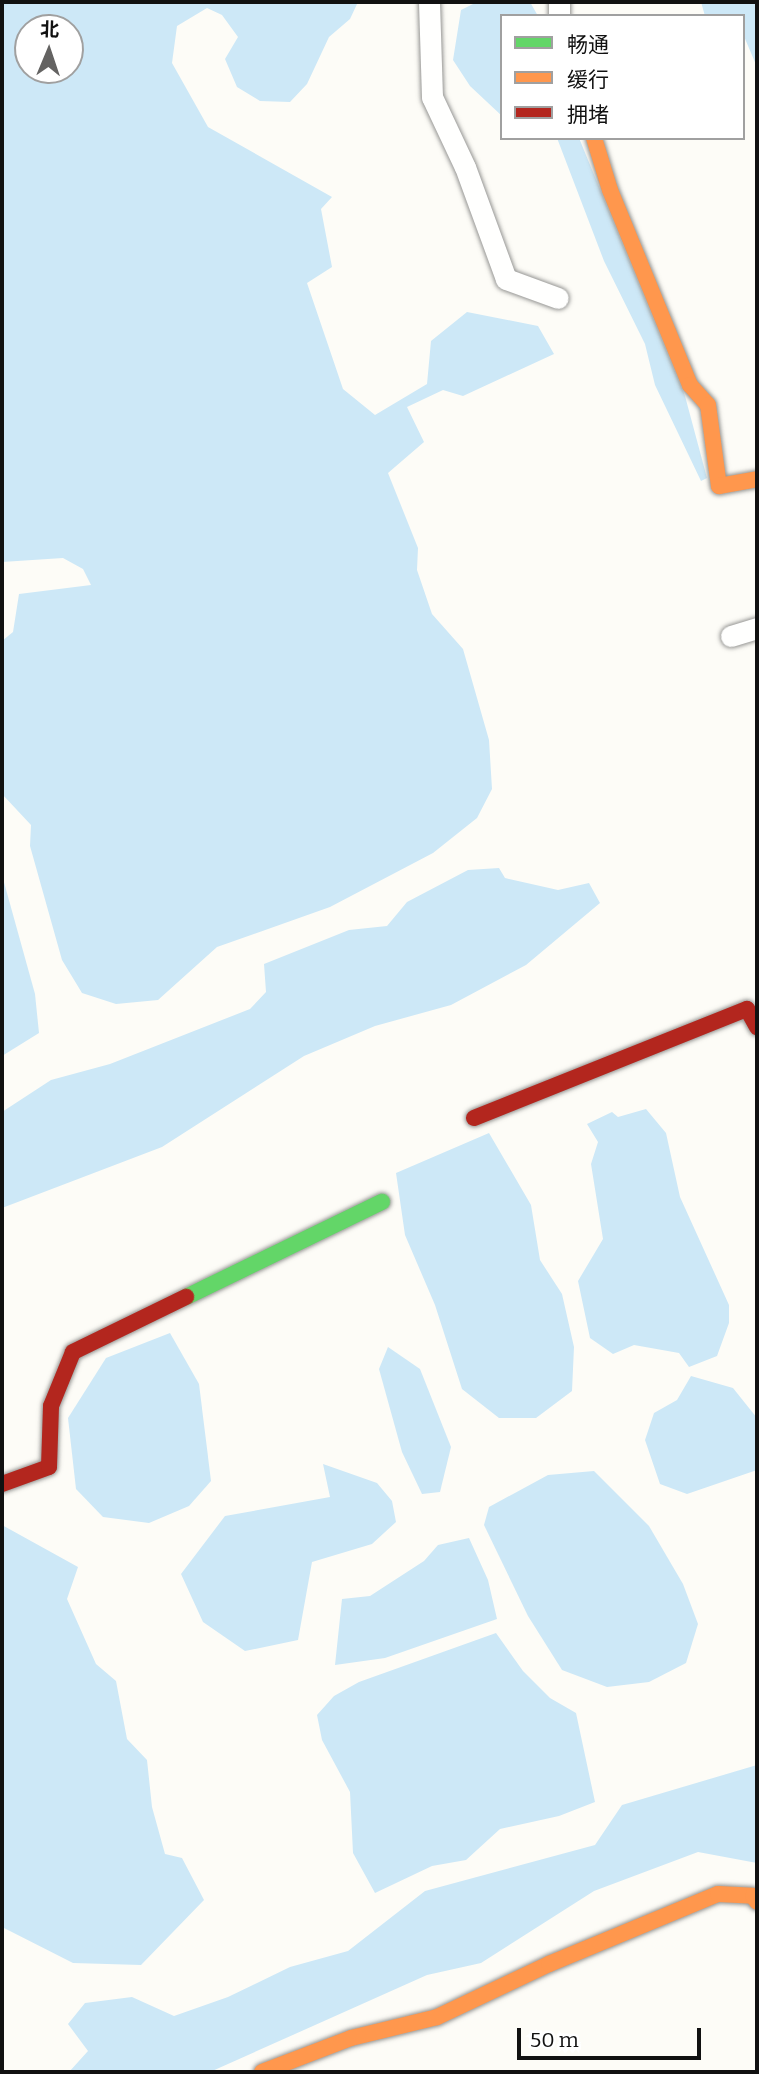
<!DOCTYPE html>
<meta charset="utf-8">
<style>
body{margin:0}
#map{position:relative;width:759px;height:2074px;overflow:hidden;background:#fdfcf7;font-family:Bitter,"Noto Sans SC",serif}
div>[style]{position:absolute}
.water>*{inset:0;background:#cde8f7}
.roads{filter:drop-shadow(0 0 2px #979795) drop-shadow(0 0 2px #979795)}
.street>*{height:21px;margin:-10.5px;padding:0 10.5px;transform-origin:10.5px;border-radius:10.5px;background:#fffffe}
.fast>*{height:16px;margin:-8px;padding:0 8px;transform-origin:8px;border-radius:8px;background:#63d668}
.slow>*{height:16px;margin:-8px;padding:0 8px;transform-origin:8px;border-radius:8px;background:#ff974d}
.jam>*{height:16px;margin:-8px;padding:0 8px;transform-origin:8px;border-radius:8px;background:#b3261e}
span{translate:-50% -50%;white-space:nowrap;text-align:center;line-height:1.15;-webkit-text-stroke:7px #fff;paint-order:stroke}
.frame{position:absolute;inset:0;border:4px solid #111;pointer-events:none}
.legend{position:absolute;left:500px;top:14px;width:245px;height:126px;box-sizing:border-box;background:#fff;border:2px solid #a0a0a0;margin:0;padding:9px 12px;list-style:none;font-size:21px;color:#111}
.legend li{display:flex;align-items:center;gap:14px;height:35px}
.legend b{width:35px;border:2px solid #a0a0a0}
.north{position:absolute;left:14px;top:14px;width:70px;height:70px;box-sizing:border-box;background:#fff;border:2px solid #a0a0a0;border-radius:50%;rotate:2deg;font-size:19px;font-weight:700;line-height:28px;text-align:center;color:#111}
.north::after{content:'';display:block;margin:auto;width:24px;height:32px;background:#646362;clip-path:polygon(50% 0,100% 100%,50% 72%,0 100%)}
.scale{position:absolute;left:517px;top:2028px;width:184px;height:32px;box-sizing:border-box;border:4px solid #111;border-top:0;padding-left:9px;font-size:21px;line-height:24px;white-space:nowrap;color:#111;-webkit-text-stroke:5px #fff;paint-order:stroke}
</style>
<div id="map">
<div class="water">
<div style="clip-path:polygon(evenodd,2px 2px,358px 2px,350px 19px,329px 37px,307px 84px,290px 102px,260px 101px,237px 87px,225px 59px,238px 37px,222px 15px,207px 8px,177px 26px,172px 63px,208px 127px,332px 197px,321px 209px,332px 267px,307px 283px,343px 389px,375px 415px,427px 384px,431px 341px,467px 312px,538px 326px,554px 354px,463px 396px,443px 390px,407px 407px,424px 442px,388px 473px,418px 548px,417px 570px,432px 614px,463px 649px,489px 740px,492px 789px,477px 818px,433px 853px,330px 907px,217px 947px,158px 1000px,116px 1004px,82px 993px,62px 960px,30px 846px,31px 825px,2px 794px,2px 641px,13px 632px,19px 594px,91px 585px,83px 569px,63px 558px,2px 562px,2px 2px,28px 28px,70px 28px,70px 70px,28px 70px,28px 28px)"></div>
<div style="clip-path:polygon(477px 2px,530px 2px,538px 16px,502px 16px,502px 116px,470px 86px,453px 60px,461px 10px)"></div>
<div style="clip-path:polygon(701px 2px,757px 2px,757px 67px,743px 34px,743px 16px,705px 16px)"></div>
<div style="clip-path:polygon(557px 138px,579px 138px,685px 396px,707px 478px,701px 481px,655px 385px,645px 344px,604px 261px)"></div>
<div style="clip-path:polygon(499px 868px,505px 878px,558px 890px,589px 883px,600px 903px,526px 965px,451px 1005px,375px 1026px,304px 1056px,162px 1147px,2px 1208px,2px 1112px,51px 1080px,110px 1064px,250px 1009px,266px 992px,264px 964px,349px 930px,387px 926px,407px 902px,468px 870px)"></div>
<div style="clip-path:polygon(2px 875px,35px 994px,39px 1033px,2px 1056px)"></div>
<div style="clip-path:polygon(646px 1109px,666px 1133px,680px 1197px,729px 1305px,729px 1323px,717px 1356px,689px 1367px,679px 1353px,634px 1345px,613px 1354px,590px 1338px,578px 1281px,603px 1239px,591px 1164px,598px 1142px,587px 1124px,612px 1112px,618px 1117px)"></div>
<div style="clip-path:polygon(489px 1133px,531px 1205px,540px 1260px,562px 1294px,574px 1347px,572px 1391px,536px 1418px,499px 1418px,462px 1389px,435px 1305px,405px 1235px,396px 1173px)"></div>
<div style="clip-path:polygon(170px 1333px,199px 1384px,211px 1481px,189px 1506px,149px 1523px,103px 1517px,76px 1489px,68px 1418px,106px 1358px)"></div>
<div style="clip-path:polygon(388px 1347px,420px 1369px,451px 1447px,440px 1492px,422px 1494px,402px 1452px,379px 1369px)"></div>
<div style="clip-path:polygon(691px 1376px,733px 1388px,757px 1418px,757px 1470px,687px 1494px,660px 1484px,645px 1440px,654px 1413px,677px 1400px)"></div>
<div style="clip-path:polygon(323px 1464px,377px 1483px,392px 1501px,396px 1522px,372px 1544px,312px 1562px,298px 1640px,245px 1651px,203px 1622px,181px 1574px,225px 1516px,330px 1497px)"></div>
<div style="clip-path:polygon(594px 1471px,649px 1526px,683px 1584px,698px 1624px,686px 1663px,649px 1682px,607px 1687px,562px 1670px,528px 1616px,484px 1525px,489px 1507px,548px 1475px)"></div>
<div style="clip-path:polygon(2px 1525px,78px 1567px,67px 1599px,96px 1664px,116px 1681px,127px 1739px,147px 1760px,152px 1807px,165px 1854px,182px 1858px,204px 1900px,141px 1965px,73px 1963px,2px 1927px)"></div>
<div style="clip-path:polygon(469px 1538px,488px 1580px,497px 1619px,385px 1658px,335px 1665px,342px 1599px,370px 1596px,424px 1561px,438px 1545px)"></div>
<div style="clip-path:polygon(496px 1633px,523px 1671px,550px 1698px,576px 1713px,595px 1802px,559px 1816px,500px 1829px,466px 1860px,432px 1866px,375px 1893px,353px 1853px,350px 1792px,322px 1740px,317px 1715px,334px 1696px,359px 1682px)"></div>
<div style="clip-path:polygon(757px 1765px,757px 1863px,698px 1852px,594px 1891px,481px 1963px,427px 1975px,210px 2072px,69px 2072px,88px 2051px,68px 2024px,85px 2003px,132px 1997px,174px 2016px,228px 1997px,290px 1967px,348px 1951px,425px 1891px,595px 1845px,622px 1805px)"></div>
</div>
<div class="roads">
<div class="street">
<div style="left:429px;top:2px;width:95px;rotate:88.2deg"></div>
<div style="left:432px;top:97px;width:77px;rotate:64.8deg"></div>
<div style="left:465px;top:167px;width:119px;rotate:69.9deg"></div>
<div style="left:506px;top:279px;width:55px;rotate:20.1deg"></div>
<div style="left:559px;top:16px;width:14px;rotate:-90deg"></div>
<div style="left:731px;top:636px;width:27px;rotate:-17deg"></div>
</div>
<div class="fast">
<div style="left:186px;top:1297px;width:218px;rotate:-25.9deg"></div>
</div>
<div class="slow">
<div style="left:594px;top:138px;width:54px;rotate:72.9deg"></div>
<div style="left:610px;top:190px;width:211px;rotate:67.7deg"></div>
<div style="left:690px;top:385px;width:27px;rotate:48deg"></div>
<div style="left:708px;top:405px;width:82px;rotate:82.3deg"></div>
<div style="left:719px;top:486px;width:39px;rotate:-10deg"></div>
<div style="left:262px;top:2072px;width:95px;rotate:-20.9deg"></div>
<div style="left:351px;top:2038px;width:89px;rotate:-13.7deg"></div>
<div style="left:437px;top:2017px;width:124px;rotate:-25.3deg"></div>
<div style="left:549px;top:1964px;width:183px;rotate:-22.5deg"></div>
<div style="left:718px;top:1894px;width:35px;rotate:3deg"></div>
<div style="left:753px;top:1896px;width:7px;rotate:56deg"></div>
</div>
<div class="jam">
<div style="left:474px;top:1118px;width:294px;rotate:-21.8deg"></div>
<div style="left:747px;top:1009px;width:21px;rotate:61deg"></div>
<div style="left:2px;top:1484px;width:50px;rotate:-19.9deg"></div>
<div style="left:49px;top:1467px;width:61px;rotate:-88.1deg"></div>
<div style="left:51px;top:1406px;width:58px;rotate:-67.8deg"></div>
<div style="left:73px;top:1352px;width:126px;rotate:-26deg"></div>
</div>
</div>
<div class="frame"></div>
<ul class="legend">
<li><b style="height:9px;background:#63d668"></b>畅通</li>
<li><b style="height:9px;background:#ff974d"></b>缓行</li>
<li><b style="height:9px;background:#b3261e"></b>拥堵</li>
</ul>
<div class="north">北</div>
<div class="scale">50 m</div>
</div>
